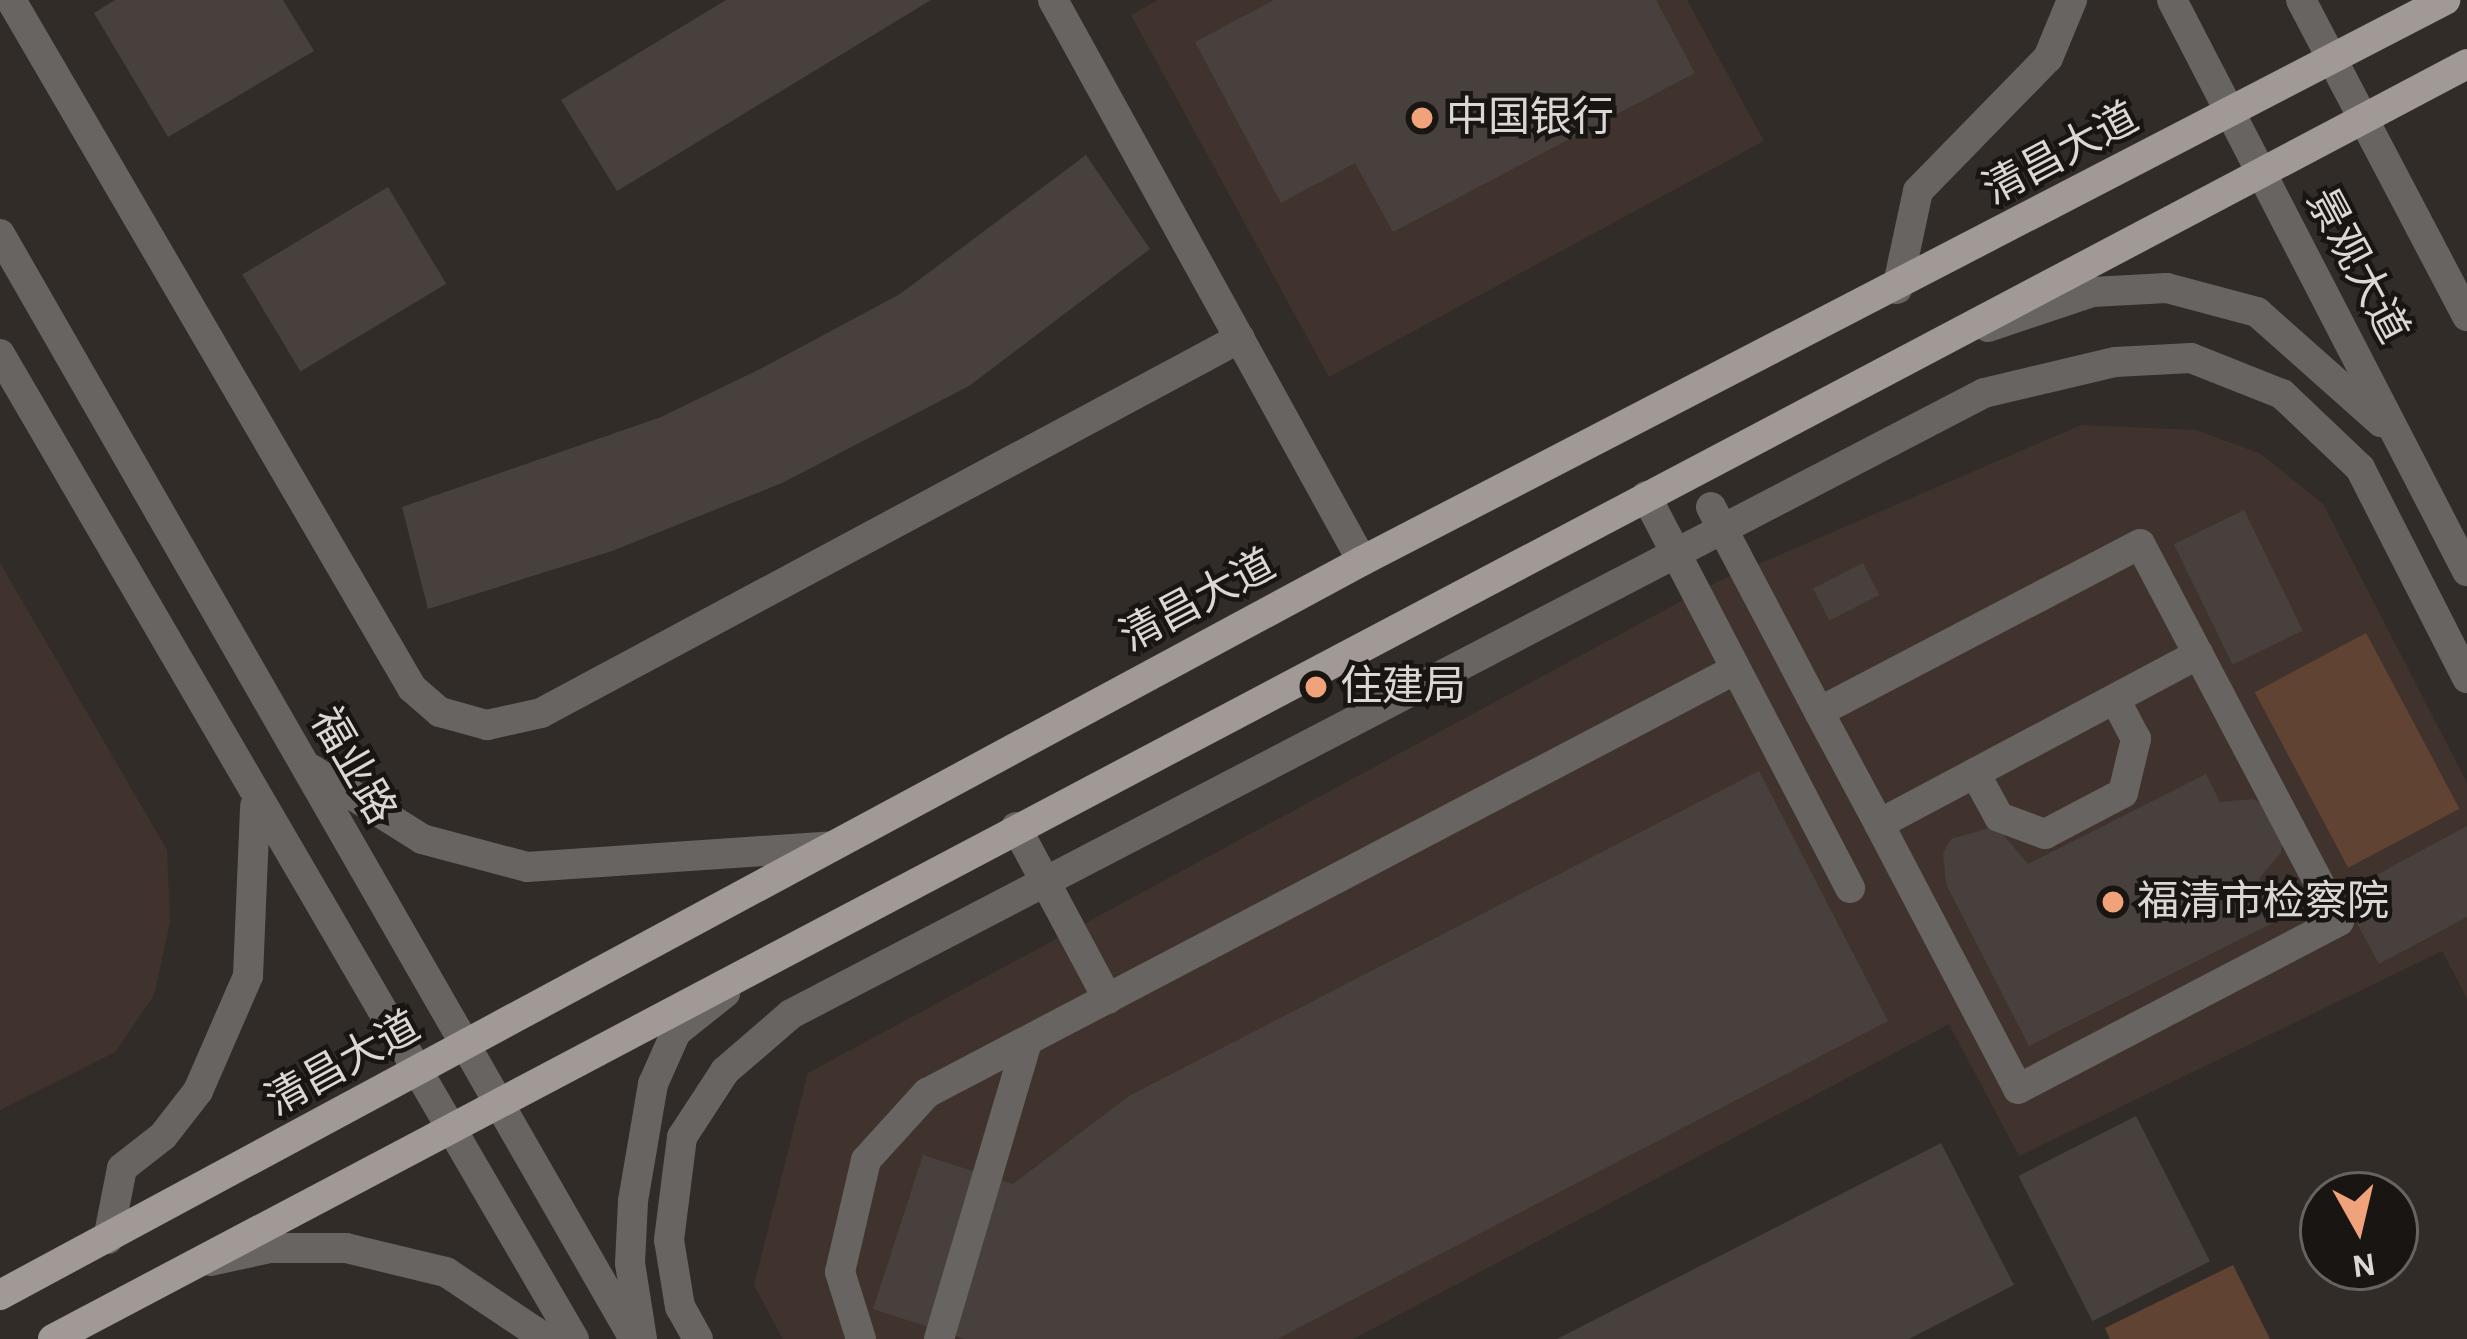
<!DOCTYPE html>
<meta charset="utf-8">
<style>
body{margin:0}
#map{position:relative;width:2467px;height:1339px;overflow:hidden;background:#322c28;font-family:"Alegreya Sans","Noto Sans SC",sans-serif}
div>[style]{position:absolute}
.built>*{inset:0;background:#40332d}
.green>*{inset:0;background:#614334;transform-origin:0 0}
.building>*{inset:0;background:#47403c;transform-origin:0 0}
.minor>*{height:30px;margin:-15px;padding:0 15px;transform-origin:15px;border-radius:15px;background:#676462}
.major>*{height:30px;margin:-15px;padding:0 15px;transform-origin:15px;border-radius:15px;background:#a19996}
.dots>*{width:33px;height:33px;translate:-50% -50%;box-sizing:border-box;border:6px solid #181513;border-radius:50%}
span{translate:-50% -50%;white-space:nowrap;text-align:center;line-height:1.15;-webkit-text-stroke:9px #181513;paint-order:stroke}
.poi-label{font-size:42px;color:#dbd7d5}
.left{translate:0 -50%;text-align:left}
.street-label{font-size:42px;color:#dbd7d5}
.north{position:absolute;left:2299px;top:1171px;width:120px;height:120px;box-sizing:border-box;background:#181513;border:3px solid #666361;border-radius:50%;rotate:172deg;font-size:33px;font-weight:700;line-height:48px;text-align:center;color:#dbd7d5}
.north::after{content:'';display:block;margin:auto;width:42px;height:54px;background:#f0a27a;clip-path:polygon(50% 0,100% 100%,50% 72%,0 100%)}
</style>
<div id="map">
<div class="built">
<div style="clip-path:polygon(1158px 0,1687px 0,1764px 141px,1329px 377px,1131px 15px)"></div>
<div style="clip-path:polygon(2081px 425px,2196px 430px,2261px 454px,2323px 504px,2467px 783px,2467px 998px,2442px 951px,2019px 1156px,1949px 1024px,1353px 1339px,783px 1339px,754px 1285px,808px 1073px,1717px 582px)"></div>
<div style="clip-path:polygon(0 563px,167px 850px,170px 922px,154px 995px,115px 1052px,0 1110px)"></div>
</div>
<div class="green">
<div style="left:2366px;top:633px;width:199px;height:126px;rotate:62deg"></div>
<div style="clip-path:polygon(2233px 1265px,2270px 1339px,2110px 1339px,2105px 1328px)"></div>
</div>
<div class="building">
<div style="clip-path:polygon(115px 0,283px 0,314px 51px,168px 137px,94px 13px)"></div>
<div style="clip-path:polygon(726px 0,931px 0,617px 191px,561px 100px)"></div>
<div style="clip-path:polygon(1274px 0,1656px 0,1695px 73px,1393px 232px,1355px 163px,1281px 203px,1195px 42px)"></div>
<div style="clip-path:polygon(1086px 155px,1150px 249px,969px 386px,782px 483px,612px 551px,428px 609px,402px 507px,661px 417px,760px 369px,900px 294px)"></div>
<div style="left:388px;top:187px;width:113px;height:170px;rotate:59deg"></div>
<div style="left:2244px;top:510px;width:134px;height:78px;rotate:64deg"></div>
<div style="left:1863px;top:563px;width:36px;height:56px;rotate:63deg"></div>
<div style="clip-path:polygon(1759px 771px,1888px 1021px,1277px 1339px,965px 1339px,873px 1309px,923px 1155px,1013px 1184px,1129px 1096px)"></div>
<div style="clip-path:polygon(2206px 774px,2220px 802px,2253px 799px,2268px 807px,2282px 836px,2281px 853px,2259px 878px,2280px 919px,2029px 1046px,1946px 884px,1943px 853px,1951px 839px,1996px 826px,2028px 864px)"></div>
<div style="clip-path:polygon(2467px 826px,2467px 917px,2379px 964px,2341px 894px)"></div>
<div style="left:2136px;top:1116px;width:163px;height:132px;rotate:63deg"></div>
<div style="clip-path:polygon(1941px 1143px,2014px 1285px,1909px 1339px,1557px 1339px)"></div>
</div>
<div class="minor">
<div style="left:11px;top:0;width:796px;rotate:59.76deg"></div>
<div style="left:412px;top:688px;width:37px;rotate:41deg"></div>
<div style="left:440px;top:712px;width:49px;rotate:15.5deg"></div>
<div style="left:487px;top:725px;width:55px;rotate:-12.5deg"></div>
<div style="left:541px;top:713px;width:793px;rotate:-28.21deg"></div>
<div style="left:1053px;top:0;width:640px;rotate:61.15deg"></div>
<div style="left:2172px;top:0;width:643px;rotate:62.68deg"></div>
<div style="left:2301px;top:0;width:357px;rotate:62.3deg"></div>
<div style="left:0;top:234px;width:1274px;rotate:60.15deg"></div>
<div style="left:1897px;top:289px;width:100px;rotate:-77.9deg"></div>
<div style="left:1918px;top:191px;width:186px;rotate:-45.7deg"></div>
<div style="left:2048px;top:58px;width:63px;rotate:-67.5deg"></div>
<div style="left:1988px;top:327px;width:110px;rotate:-18.6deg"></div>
<div style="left:2092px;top:292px;width:75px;rotate:-3.1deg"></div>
<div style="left:2167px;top:288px;width:93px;rotate:14.9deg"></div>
<div style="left:2257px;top:312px;width:166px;rotate:41.6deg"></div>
<div style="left:0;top:354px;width:1140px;rotate:59.77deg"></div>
<div style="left:1646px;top:496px;width:442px;rotate:62.5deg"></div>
<div style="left:1711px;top:507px;width:232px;rotate:62.2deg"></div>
<div style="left:1819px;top:712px;width:127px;rotate:61.8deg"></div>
<div style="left:1879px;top:824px;width:299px;rotate:62.3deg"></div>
<div style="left:2018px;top:1089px;width:362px;rotate:-27.6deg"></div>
<div style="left:2339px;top:921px;width:426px;rotate:-117.8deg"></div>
<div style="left:2140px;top:544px;width:362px;rotate:152.4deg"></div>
<div style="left:311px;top:769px;width:131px;rotate:32.2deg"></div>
<div style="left:422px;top:839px;width:109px;rotate:14.9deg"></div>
<div style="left:527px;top:867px;width:306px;rotate:-3.9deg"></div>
<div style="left:1975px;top:773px;width:50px;rotate:61.4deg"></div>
<div style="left:1999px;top:817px;width:49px;rotate:20.3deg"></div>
<div style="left:2045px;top:834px;width:88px;rotate:-27.7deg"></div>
<div style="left:2123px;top:793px;width:56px;rotate:-76.5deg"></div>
<div style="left:2136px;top:739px;width:45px;rotate:-117.7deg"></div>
<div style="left:1879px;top:824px;width:362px;rotate:-28deg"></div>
<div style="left:1016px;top:827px;width:195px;rotate:61.9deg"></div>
<div style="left:108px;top:1239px;width:72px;rotate:-78.8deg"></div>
<div style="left:122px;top:1168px;width:52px;rotate:-38deg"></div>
<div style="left:163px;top:1136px;width:57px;rotate:-52.1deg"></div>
<div style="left:198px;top:1091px;width:125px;rotate:-66.5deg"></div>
<div style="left:248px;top:976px;width:170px;rotate:-87.6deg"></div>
<div style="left:210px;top:1261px;width:61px;rotate:-12.2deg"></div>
<div style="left:270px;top:1248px;width:76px"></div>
<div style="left:346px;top:1248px;width:103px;rotate:13.5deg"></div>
<div style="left:446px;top:1272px;width:120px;rotate:33.8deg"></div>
<div style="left:642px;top:1339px;width:77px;rotate:-99deg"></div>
<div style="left:630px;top:1263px;width:62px;rotate:-87.2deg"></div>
<div style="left:633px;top:1201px;width:119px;rotate:-80.3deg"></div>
<div style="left:653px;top:1084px;width:57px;rotate:-66.1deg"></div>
<div style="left:676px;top:1032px;width:63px;rotate:-38.5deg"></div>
<div style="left:698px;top:1339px;width:37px;rotate:-119deg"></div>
<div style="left:680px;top:1307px;width:68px;rotate:-99.3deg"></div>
<div style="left:669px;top:1240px;width:104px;rotate:-82.8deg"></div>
<div style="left:682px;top:1137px;width:79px;rotate:-56.9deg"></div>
<div style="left:725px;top:1071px;width:87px;rotate:-40.8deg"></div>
<div style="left:791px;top:1014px;width:1345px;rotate:-27.5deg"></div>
<div style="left:1984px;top:393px;width:135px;rotate:-13.3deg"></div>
<div style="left:2115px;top:362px;width:76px;rotate:-3deg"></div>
<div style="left:2191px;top:358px;width:98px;rotate:21.6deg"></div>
<div style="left:2282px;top:394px;width:108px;rotate:43.5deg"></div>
<div style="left:2360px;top:468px;width:236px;rotate:63deg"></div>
<div style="left:861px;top:1339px;width:70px;rotate:-107.4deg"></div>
<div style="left:840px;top:1272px;width:115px;rotate:-76.9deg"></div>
<div style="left:866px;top:1160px;width:91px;rotate:-47.7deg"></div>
<div style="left:927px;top:1093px;width:913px;rotate:-27.66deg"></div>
<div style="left:939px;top:1339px;width:310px;rotate:-73.5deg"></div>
</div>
<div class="major">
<div style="left:0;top:1295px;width:1547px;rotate:-28.32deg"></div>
<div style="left:1362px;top:561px;width:1220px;rotate:-27.38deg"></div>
<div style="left:53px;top:1339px;width:2730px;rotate:-27.84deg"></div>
</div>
<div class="dots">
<div style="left:1422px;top:118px;background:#f0a27a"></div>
<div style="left:1316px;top:687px;background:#f0a27a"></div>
<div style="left:2113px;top:902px;background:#f0a27a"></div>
</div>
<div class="poi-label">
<span class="left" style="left:1446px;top:118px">中国银行</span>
<span class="left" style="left:1340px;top:687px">住建局</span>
<span class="left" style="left:2137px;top:902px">福清市检察院</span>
</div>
<div class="street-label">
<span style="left:2061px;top:154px;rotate:-28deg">清昌大道</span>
<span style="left:2357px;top:266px;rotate:62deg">景观大道</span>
<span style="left:1198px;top:601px;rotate:-28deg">清昌大道</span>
<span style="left:353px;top:766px;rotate:60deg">福业路</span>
<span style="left:343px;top:1064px;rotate:-29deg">清昌大道</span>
</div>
<div class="north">N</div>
</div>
